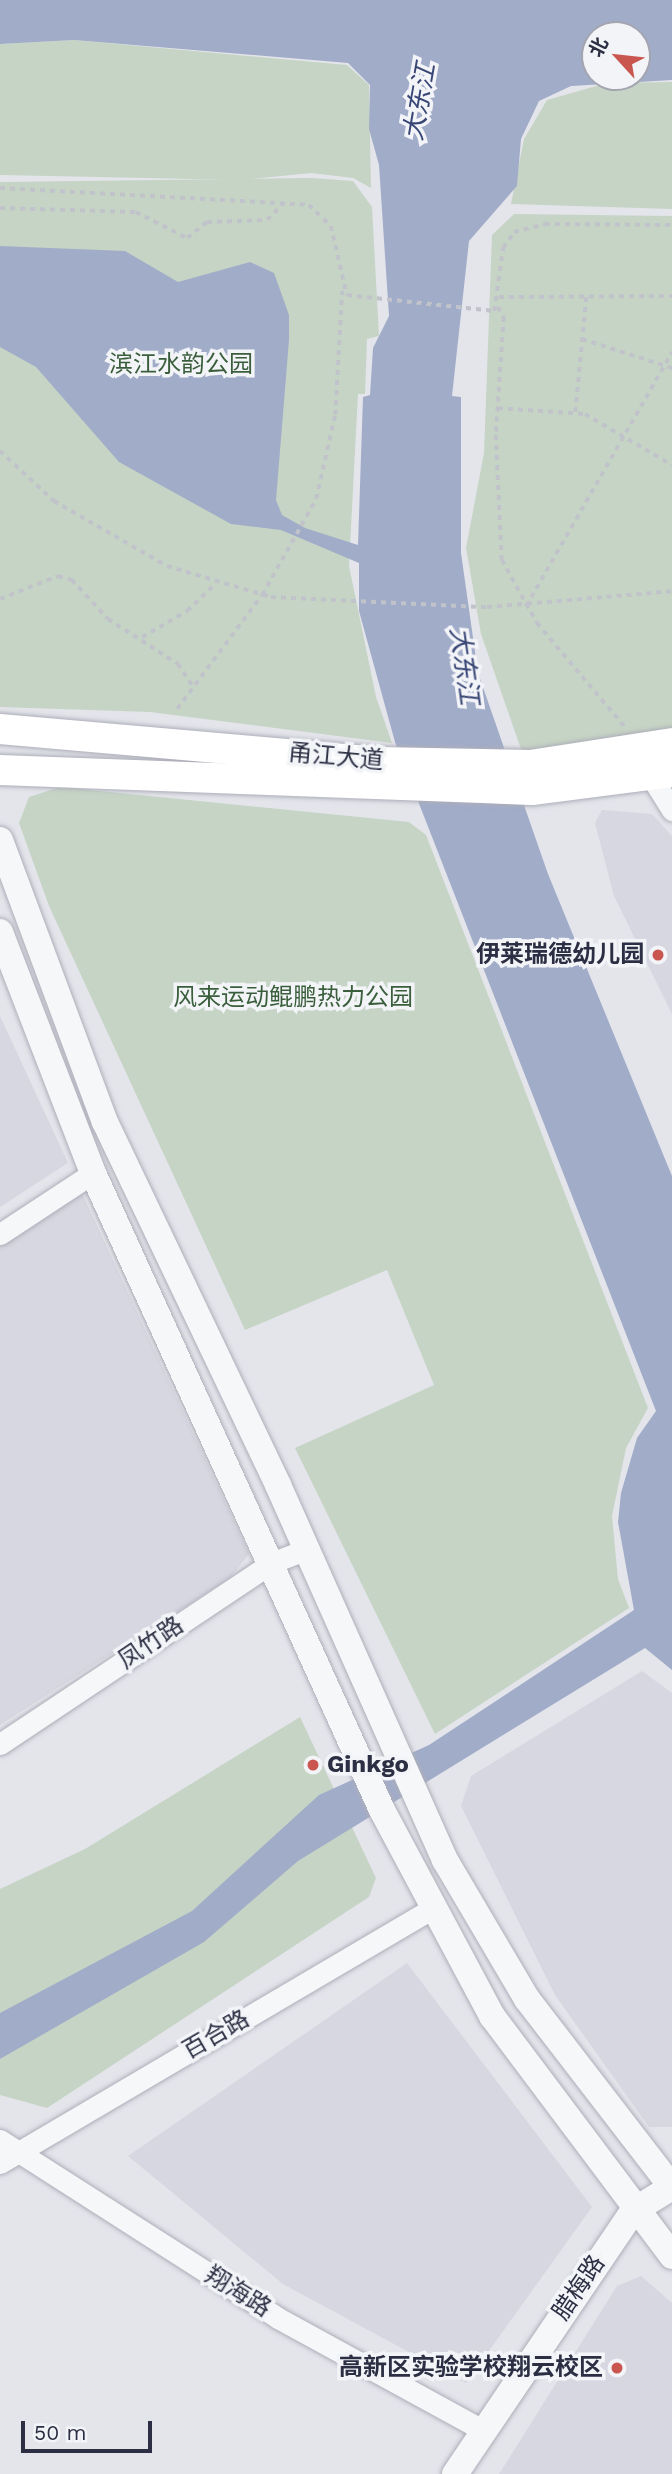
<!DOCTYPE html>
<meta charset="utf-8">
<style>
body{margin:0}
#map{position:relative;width:672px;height:2474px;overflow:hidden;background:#e4e5eb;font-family:"Work Sans","Noto Sans SC",sans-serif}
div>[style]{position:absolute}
.built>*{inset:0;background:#d6d7e0}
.green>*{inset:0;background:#c6d4c5}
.water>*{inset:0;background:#a1acc9}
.path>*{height:3.5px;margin-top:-1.75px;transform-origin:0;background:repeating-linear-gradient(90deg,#c1c3ca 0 5px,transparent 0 10px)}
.roads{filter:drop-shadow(0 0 2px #adaeb9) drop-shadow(0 0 2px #adaeb9)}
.minor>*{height:21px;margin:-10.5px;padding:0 10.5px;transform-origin:10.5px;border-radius:10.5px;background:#f6f7f9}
.tertiary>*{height:26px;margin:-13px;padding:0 13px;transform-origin:13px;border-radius:13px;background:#f6f7f9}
.secondary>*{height:30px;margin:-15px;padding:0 15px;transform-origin:15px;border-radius:15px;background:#fff}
.dots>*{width:19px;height:19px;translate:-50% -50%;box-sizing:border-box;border:4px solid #f3f4f8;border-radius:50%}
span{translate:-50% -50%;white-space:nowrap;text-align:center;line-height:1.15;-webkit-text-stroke:7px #f3f4f8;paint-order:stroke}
.park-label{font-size:24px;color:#3a5e3b}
.street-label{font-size:24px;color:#2c2f43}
.poi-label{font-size:24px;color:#2c2f43;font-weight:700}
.right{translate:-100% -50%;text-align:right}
.left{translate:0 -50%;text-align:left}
.water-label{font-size:26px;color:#384675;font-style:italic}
.north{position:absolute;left:581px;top:21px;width:70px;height:70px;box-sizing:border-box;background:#f3f4f8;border:2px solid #a3a5b0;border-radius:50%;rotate:297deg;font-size:19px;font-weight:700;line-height:28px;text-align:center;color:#2c2f43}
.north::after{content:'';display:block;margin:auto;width:24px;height:32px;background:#c95750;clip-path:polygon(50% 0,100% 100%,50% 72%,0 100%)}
.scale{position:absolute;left:21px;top:2421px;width:131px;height:32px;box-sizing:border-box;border:4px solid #2c2f43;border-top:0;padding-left:9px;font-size:21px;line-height:24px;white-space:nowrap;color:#2c2f43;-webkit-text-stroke:5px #f3f4f8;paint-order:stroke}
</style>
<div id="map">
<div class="built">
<div style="clip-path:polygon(602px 810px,652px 814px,672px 836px,672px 1014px,614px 896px,595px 823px)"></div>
<div style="clip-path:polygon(0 1016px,68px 1163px,0 1207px)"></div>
<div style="clip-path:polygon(81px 1191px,249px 1554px,230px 1578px,0 1725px,0 1246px)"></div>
<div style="clip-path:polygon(642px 1671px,672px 1693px,672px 2127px,649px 2127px,555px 1995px,461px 1806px,471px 1776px)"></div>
<div style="clip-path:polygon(407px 1963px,592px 2207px,466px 2383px,283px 2284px,128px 2156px)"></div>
<div style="clip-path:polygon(641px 2276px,672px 2303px,672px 2474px,499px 2474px,617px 2286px)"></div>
</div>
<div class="green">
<div style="clip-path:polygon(74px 40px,347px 65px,369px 85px,371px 188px,353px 178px,311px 173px,242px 180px,0 175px,0 44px)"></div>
<div style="clip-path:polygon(672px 82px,672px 209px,511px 204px,524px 139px,547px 100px,607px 83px)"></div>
<div style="clip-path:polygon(311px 178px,353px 181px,372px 207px,379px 336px,367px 339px,365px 394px,358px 394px,349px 566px,376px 697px,392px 743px,150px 712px,0 707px,0 182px)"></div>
<div style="clip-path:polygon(514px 214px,672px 216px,672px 729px,522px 752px,481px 634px,466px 548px,484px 453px,492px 235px)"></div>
<div style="clip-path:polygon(60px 787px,409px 822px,426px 835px,648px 1408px,626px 1448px,612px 1516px,618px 1579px,629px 1608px,435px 1734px,295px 1448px,434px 1385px,387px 1270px,245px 1330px,49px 906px,19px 823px,29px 797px)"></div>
<div style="clip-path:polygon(300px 1717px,376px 1878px,369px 1897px,47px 2108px,0 2095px,0 1889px,85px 1849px)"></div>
</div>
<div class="water">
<div style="clip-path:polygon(evenodd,0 0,672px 0,672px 80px,571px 86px,539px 101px,521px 139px,517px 186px,469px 241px,452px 396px,461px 397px,461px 553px,478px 673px,548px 874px,672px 1176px,672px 1670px,645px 1648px,298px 1861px,204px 1942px,0 2059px,0 2013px,192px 1911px,319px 1795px,429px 1745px,634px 1610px,618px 1522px,621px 1493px,637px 1438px,656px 1411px,395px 742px,359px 611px,359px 563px,281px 530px,231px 524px,119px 462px,36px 367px,0 347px,0 246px,125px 251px,178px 282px,250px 262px,274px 273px,289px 315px,289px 340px,276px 500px,282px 515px,305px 528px,358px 545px,363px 397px,370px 395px,373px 348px,389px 316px,379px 165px,369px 129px,370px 85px,348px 63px,74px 40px,0 44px,0 0,595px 35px,637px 35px,637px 77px,595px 77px,595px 35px)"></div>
</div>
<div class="path">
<div style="left:0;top:188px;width:309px;rotate:3.1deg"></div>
<div style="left:309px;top:205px;width:30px;rotate:44deg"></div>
<div style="left:331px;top:226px;width:71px;rotate:76.9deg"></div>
<div style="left:347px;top:295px;width:148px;rotate:6.2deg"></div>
<div style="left:494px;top:311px;width:64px;rotate:-81.9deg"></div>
<div style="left:503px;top:248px;width:19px;rotate:-55deg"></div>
<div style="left:514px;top:232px;width:32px;rotate:-14deg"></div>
<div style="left:545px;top:224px;width:127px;rotate:0.5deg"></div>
<div style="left:0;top:208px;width:136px;rotate:1.7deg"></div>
<div style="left:136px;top:212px;width:57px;rotate:27deg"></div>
<div style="left:187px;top:238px;width:26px;rotate:-39deg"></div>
<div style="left:207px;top:222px;width:60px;rotate:-1.9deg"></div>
<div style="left:267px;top:220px;width:24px;rotate:-45deg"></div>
<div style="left:499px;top:297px;width:173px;rotate:-0.3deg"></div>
<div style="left:498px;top:307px;width:12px;rotate:59deg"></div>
<div style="left:504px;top:317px;width:118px;rotate:93.9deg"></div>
<div style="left:496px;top:435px;width:125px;rotate:87.3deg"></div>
<div style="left:502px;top:560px;width:72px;rotate:60.9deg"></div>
<div style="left:537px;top:623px;width:136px;rotate:49.8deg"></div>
<div style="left:582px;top:339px;width:95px;rotate:17.9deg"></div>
<div style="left:498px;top:408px;width:87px;rotate:3.9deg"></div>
<div style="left:585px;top:414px;width:101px;rotate:30.4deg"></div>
<div style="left:575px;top:412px;width:116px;rotate:-84.5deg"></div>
<div style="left:0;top:451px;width:74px;rotate:42.8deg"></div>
<div style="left:54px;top:501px;width:130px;rotate:29.9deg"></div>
<div style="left:167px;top:566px;width:109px;rotate:16.6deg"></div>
<div style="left:271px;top:597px;width:216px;rotate:2.7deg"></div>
<div style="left:487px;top:607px;width:186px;rotate:-4.9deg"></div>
<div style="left:0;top:599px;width:62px;rotate:-21.6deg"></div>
<div style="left:58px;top:576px;width:15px;rotate:16deg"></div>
<div style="left:72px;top:580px;width:53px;rotate:47.3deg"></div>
<div style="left:108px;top:619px;width:83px;rotate:32.7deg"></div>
<div style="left:178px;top:664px;width:27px;rotate:56deg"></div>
<div style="left:526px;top:606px;width:293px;rotate:-60.1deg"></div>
<div style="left:142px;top:637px;width:52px;rotate:-30deg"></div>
<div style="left:187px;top:611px;width:40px;rotate:-44deg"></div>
<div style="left:177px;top:709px;width:142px;rotate:-53.3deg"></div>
<div style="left:262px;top:595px;width:110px;rotate:-60.6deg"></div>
<div style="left:316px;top:499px;width:86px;rotate:-77.3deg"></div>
<div style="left:335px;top:415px;width:124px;rotate:-86.8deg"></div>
</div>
<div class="roads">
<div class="minor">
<div style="left:652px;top:778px;width:38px;rotate:58deg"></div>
<div style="left:0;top:1234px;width:111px;rotate:-33.3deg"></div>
<div style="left:0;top:1744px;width:326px;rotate:-33.7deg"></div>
<div style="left:271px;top:1563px;width:39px;rotate:-21deg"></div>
<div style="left:0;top:2140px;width:330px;rotate:32.6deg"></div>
<div style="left:278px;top:2318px;width:235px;rotate:28.7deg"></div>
<div style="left:0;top:2163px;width:503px;rotate:-30.49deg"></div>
</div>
<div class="tertiary">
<div style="left:0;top:840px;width:301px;rotate:69.6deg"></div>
<div style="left:105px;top:1122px;width:402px;rotate:64.5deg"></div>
<div style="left:278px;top:1485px;width:411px;rotate:66deg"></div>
<div style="left:445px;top:1860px;width:161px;rotate:59.5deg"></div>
<div style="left:527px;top:1999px;width:237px;rotate:52.4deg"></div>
<div style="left:0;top:932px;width:258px;rotate:68.9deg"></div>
<div style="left:93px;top:1173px;width:699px;rotate:65.6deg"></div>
<div style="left:382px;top:1810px;width:234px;rotate:61.9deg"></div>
<div style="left:492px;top:2016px;width:300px;rotate:53.1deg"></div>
<div style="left:455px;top:2474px;width:318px;rotate:-55.9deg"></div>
<div style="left:633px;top:2211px;width:46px;rotate:-31.6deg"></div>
</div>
<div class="secondary">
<div style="left:0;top:729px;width:379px;rotate:5deg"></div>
<div style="left:378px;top:762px;width:152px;rotate:1.1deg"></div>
<div style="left:530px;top:765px;width:144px;rotate:-8.8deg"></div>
<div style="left:0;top:770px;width:532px;rotate:2.15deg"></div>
<div style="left:532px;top:790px;width:141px;rotate:-7.3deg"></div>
</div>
</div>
<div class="dots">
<div style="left:658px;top:955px;background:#c95750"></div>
<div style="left:313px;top:1765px;background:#c95750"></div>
<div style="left:617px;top:2368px;background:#c95750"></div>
</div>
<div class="park-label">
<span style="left:181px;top:365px">滨江水韵公园</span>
<span style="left:293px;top:998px">风来运动鲲鹏热力公园</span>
</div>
<div class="street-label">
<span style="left:336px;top:757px;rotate:5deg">甬江大道</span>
<span style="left:151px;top:1643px;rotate:-34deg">凤竹路</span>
<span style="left:216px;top:2035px;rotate:-30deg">百合路</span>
<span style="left:579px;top:2288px;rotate:-56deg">腊梅路</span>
<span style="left:238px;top:2292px;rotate:32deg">翔海路</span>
</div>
<div class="poi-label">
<span class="right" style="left:644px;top:955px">伊莱瑞德幼儿园</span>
<span class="left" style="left:327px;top:1765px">Ginkgo</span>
<span class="right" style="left:603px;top:2368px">高新区实验学校翔云校区</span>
</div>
<div class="water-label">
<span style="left:420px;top:102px;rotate:-80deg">大东江</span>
<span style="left:464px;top:666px;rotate:82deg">大东江</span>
</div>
<div class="north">北</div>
<div class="scale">50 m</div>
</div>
